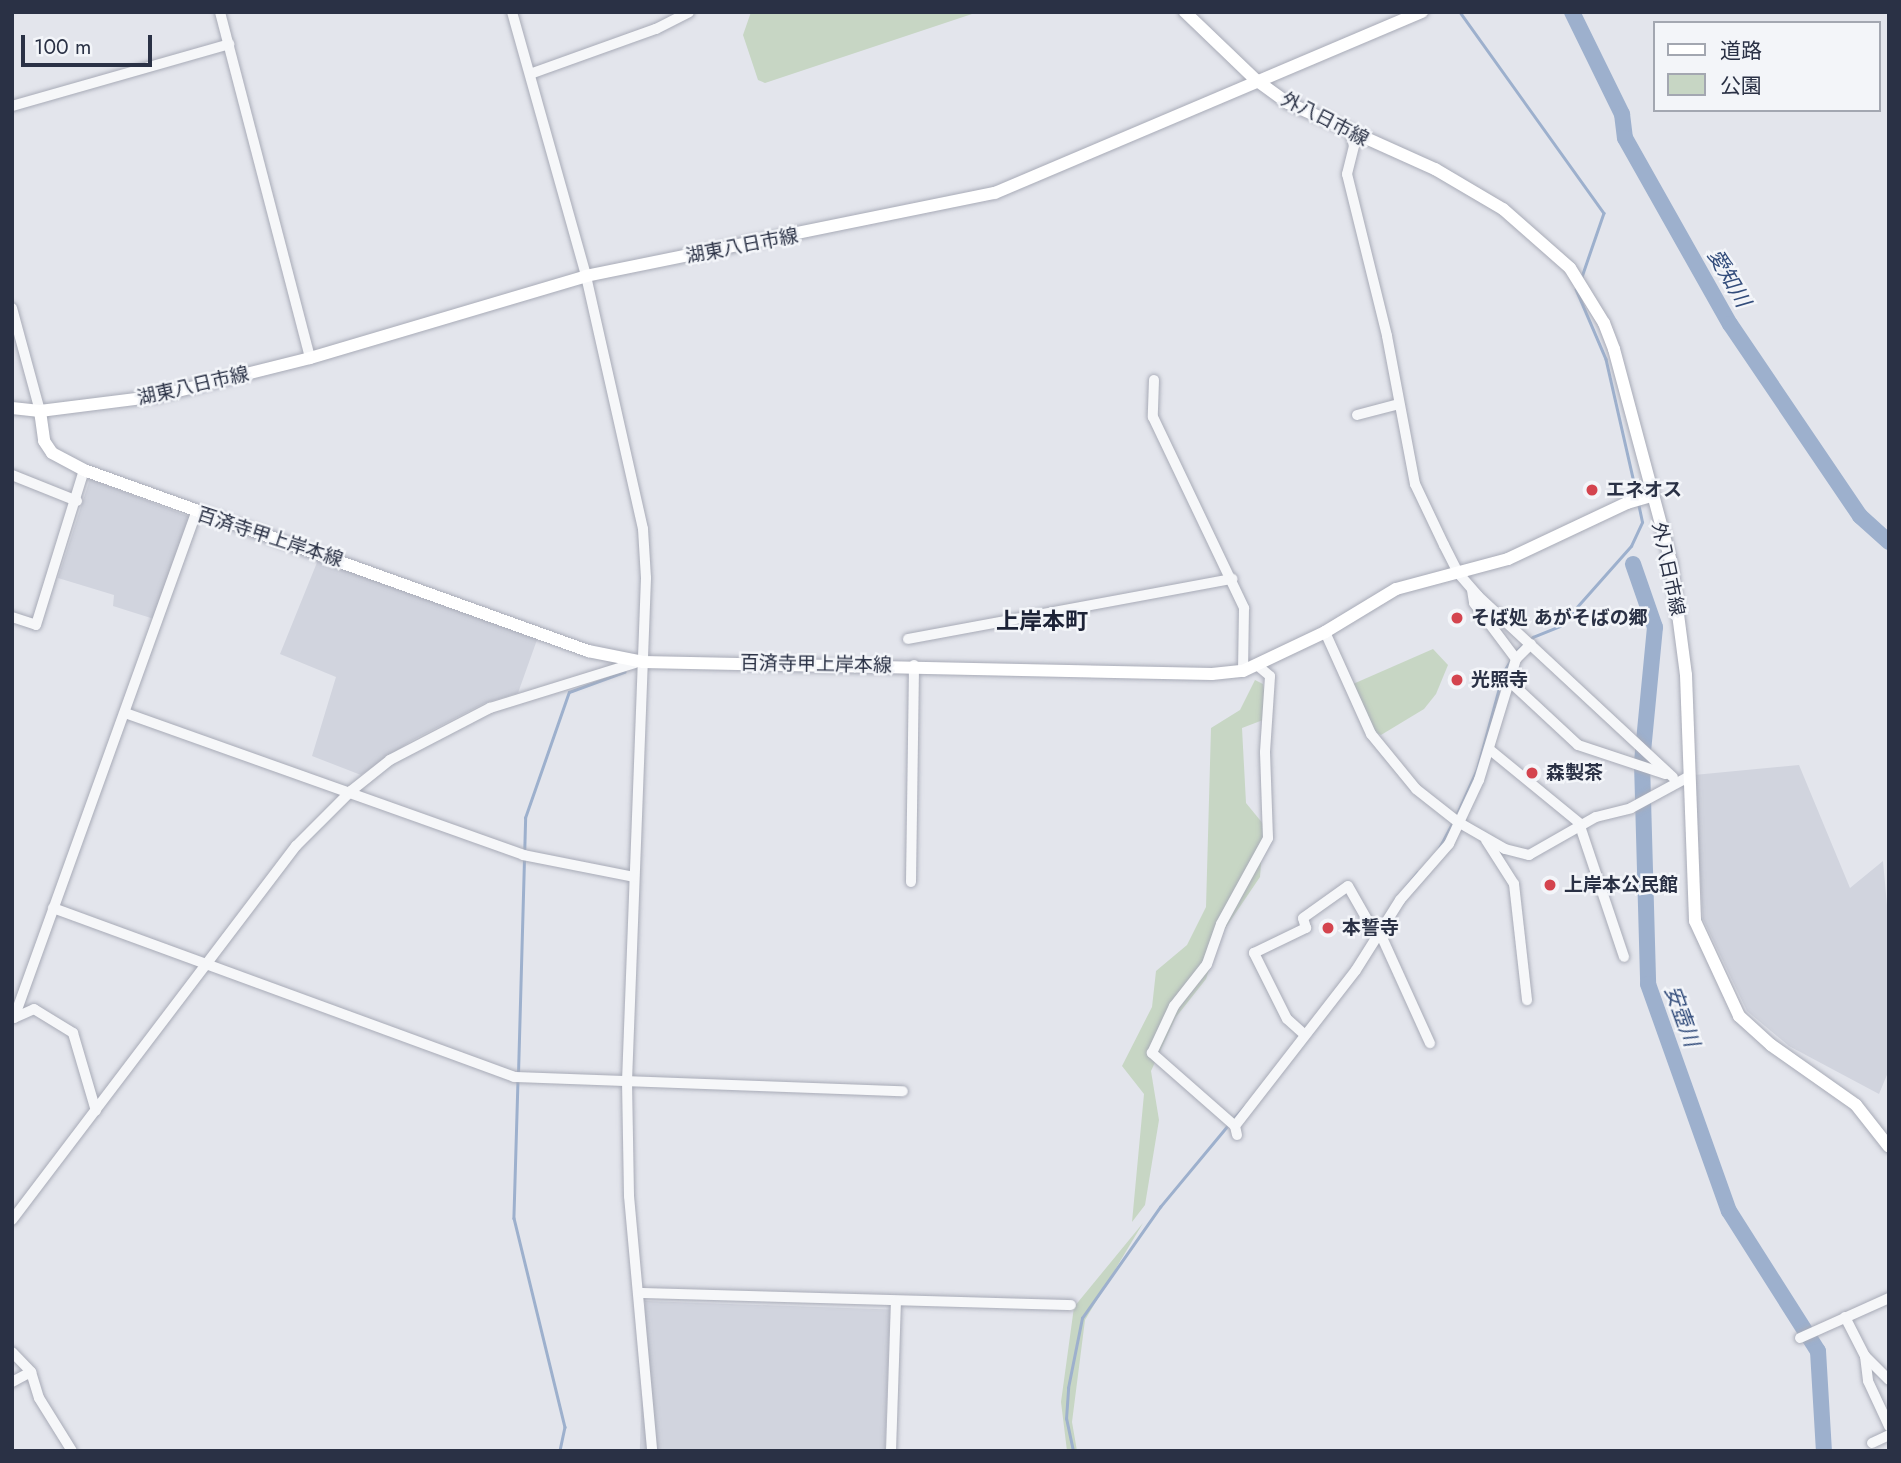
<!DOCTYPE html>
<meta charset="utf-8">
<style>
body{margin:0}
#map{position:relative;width:1901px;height:1463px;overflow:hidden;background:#e3e5ec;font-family:Jost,"Noto Sans JP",sans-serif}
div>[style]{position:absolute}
.built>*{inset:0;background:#d1d4de;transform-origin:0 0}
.green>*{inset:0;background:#c7d6c4}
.stream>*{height:2.5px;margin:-1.25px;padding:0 1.25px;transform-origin:1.25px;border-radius:1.25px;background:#9db0cd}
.river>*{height:16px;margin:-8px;padding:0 8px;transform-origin:8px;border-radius:8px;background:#9db0cd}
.roads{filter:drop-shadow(0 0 2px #a8abb7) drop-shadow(0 0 2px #a8abb7)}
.minor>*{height:10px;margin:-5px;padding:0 5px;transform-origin:5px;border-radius:5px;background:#f6f7f9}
.major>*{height:12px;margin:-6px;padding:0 6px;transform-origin:6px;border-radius:6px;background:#fff}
.dots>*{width:19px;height:19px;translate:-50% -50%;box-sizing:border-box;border:4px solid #f3f5f9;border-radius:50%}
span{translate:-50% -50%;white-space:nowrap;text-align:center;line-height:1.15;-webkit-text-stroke:5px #f3f5f9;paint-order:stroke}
.street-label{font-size:19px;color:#2a3145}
.poi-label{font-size:19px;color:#2a3145;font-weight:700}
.left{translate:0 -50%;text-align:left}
.water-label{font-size:21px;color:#324c7b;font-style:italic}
.quarter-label{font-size:23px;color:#1c2236;font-weight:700}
.frame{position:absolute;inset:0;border:14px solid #2a3145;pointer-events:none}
.legend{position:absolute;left:1653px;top:21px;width:228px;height:91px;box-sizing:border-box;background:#f3f5f9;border:2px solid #a3a7b1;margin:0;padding:9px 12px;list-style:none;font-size:21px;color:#2a3145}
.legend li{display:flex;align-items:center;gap:14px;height:35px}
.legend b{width:35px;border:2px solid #a3a7b1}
.scale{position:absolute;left:21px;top:35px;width:131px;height:32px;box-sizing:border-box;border:4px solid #2a3145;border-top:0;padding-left:9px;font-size:21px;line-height:24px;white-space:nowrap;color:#2a3145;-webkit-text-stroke:5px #f3f5f9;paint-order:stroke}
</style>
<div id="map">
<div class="built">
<div style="clip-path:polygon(90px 479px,190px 517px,154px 619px,113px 606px,114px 595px,58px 578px)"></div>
<div style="clip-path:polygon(318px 560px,538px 637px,518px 693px,485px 703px,411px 741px,361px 775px,312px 756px,336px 677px,280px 654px)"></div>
<div style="clip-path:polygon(1799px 765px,1850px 888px,1883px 861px,1889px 927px,1889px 1070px,1879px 1094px,1789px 1046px,1747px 1011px,1703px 919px,1694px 775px)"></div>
<div style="left:645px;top:1301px;width:245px;height:151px;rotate:2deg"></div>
</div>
<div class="green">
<div style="clip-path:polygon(751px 12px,978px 12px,765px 83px,758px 80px,743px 35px)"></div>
<div style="clip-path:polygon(1433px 649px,1448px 665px,1436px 694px,1424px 709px,1381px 735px,1374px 732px,1353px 684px)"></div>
<div style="clip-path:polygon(1255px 680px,1263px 684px,1267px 711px,1263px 720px,1242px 728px,1246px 803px,1264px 825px,1260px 877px,1220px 936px,1206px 979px,1176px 1017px,1151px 1071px,1159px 1120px,1145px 1205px,1132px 1222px,1144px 1094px,1122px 1066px,1152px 1007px,1156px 971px,1187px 945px,1206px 907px,1211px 728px,1240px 710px)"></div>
<div style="clip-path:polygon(1143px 1223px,1085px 1320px,1072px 1422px,1077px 1451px,1067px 1451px,1061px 1402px,1074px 1307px)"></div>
</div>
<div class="stream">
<div style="left:1460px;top:12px;width:247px;rotate:54.4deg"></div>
<div style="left:1604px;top:213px;width:68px;rotate:109deg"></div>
<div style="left:1576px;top:289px;width:76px;rotate:66.8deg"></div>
<div style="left:1606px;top:359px;width:140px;rotate:77.2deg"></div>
<div style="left:1515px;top:652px;width:23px;rotate:-40deg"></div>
<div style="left:1533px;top:637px;width:29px;rotate:-22deg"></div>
<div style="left:1560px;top:626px;width:107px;rotate:-48.4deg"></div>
<div style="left:1631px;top:546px;width:26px;rotate:-65deg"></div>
<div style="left:1642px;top:522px;width:19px;rotate:-102deg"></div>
<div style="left:1456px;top:816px;width:51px;rotate:-65.9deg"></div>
<div style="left:1477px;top:769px;width:99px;rotate:-74.8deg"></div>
<div style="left:1503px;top:673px;width:17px;rotate:-59deg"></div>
<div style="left:1438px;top:850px;width:32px;rotate:-62deg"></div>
<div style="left:1404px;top:889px;width:21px;rotate:-51deg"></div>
<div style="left:518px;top:1074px;width:256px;rotate:-88.4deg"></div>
<div style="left:525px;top:818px;width:133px;rotate:-70.8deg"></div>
<div style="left:569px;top:692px;width:59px;rotate:-20deg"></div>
<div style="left:518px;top:1080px;width:138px;rotate:91.7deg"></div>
<div style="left:514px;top:1218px;width:215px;rotate:76.3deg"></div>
<div style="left:565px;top:1427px;width:25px;rotate:102deg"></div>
<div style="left:1233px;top:1119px;width:18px;rotate:-47deg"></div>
<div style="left:1073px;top:1451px;width:33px;rotate:-102deg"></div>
<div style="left:1066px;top:1419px;width:31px;rotate:-86deg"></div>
<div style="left:1068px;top:1388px;width:71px;rotate:-78.7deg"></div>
<div style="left:1082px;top:1318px;width:136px;rotate:-54.9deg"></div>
<div style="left:1160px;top:1207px;width:108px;rotate:-50.3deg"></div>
</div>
<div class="river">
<div style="left:1572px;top:12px;width:114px;rotate:63.9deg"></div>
<div style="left:1622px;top:114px;width:24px;rotate:83deg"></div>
<div style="left:1625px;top:138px;width:214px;rotate:60.6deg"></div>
<div style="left:1730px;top:324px;width:232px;rotate:55.9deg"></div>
<div style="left:1860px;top:516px;width:39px;rotate:42deg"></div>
<div style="left:1633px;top:564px;width:67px;rotate:70.8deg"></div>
<div style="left:1655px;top:627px;width:137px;rotate:95.5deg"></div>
<div style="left:1642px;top:763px;width:221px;rotate:88.4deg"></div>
<div style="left:1648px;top:984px;width:241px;rotate:70.4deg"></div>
<div style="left:1729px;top:1211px;width:166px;rotate:57.6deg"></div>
<div style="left:1818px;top:1351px;width:100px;rotate:86.6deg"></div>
</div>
<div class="roads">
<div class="minor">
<div style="left:220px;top:12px;width:358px;rotate:75.4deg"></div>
<div style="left:512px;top:12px;width:274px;rotate:74.3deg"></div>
<div style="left:586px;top:276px;width:259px;rotate:77.3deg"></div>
<div style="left:643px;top:529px;width:49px;rotate:86.5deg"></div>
<div style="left:646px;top:578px;width:503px;rotate:92.16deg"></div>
<div style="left:627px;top:1081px;width:115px;rotate:89deg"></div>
<div style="left:629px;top:1196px;width:256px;rotate:84.8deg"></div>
<div style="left:530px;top:74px;width:134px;rotate:-19.7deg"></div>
<div style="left:656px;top:29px;width:37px;rotate:-27deg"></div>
<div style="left:12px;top:106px;width:226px;rotate:-15.9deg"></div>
<div style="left:1351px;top:134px;width:12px;rotate:76deg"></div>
<div style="left:1354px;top:146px;width:29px;rotate:104deg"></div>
<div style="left:1347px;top:174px;width:167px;rotate:76.1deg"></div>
<div style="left:1387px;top:336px;width:151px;rotate:79.3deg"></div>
<div style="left:1415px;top:484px;width:68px;rotate:64.6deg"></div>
<div style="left:1444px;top:545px;width:33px;rotate:63deg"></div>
<div style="left:1459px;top:574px;width:29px;rotate:49deg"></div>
<div style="left:1478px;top:596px;width:266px;rotate:42.9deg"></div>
<div style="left:12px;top:308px;width:107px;rotate:74.8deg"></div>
<div style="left:1154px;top:380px;width:37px;rotate:92deg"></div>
<div style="left:1153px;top:417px;width:212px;rotate:64.5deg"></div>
<div style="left:1244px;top:608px;width:63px;rotate:90.9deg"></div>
<div style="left:1357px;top:415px;width:43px;rotate:-14.7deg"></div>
<div style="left:12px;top:475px;width:70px;rotate:21.8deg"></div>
<div style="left:1472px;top:590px;width:13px;rotate:81deg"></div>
<div style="left:1474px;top:603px;width:70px;rotate:53.1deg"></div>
<div style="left:12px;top:617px;width:25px;rotate:18deg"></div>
<div style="left:36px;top:625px;width:162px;rotate:-72.8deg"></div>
<div style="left:1325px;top:632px;width:112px;rotate:65.7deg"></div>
<div style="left:1371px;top:734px;width:71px;rotate:50.7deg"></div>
<div style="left:1416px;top:789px;width:53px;rotate:38.2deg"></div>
<div style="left:1458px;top:822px;width:54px;rotate:29.9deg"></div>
<div style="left:1505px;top:849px;width:25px;rotate:14deg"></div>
<div style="left:1529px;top:855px;width:77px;rotate:-29.6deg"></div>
<div style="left:1596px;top:817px;width:36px;rotate:-14deg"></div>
<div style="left:1631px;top:808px;width:65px;rotate:-28.5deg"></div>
<div style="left:908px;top:639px;width:330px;rotate:-10.5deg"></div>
<div style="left:1507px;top:679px;width:97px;rotate:42.9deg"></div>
<div style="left:1578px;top:745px;width:92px;rotate:18.4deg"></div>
<div style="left:125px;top:713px;width:423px;rotate:19.6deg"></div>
<div style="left:523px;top:855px;width:113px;rotate:11.2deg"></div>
<div style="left:1489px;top:749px;width:120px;rotate:39.3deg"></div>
<div style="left:1580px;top:826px;width:138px;rotate:71.4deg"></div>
<div style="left:1486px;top:840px;width:52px;rotate:57.5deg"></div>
<div style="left:1514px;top:884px;width:117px;rotate:83.6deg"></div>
<div style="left:911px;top:882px;width:217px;rotate:-89.2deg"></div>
<div style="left:53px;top:908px;width:491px;rotate:20.1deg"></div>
<div style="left:514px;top:1077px;width:389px;rotate:2.1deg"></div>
<div style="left:1380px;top:933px;width:121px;rotate:65.6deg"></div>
<div style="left:14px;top:1018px;width:537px;rotate:-70.18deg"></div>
<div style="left:14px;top:1018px;width:22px;rotate:-24deg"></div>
<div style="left:34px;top:1009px;width:46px;rotate:31.6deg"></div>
<div style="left:73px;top:1033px;width:81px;rotate:73.6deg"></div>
<div style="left:1305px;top:1035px;width:24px;rotate:-138deg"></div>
<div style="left:1287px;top:1019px;width:74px;rotate:-116.6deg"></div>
<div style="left:1254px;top:953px;width:58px;rotate:-25.7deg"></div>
<div style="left:1306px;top:928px;width:10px;rotate:-107deg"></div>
<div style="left:1303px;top:918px;width:55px;rotate:-35.4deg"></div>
<div style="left:1348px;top:886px;width:59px;rotate:60.4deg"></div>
<div style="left:1235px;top:1126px;width:111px;rotate:-138.7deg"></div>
<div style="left:1152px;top:1053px;width:52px;rotate:-64.9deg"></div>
<div style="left:1174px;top:1006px;width:53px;rotate:-51.8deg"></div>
<div style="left:1207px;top:964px;width:42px;rotate:-70.7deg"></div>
<div style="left:1221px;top:924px;width:98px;rotate:-61.3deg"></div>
<div style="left:1268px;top:838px;width:86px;rotate:-92deg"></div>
<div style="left:1265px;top:752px;width:76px;rotate:-86.2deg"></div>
<div style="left:1270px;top:676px;width:16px;rotate:-140deg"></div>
<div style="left:1237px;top:1135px;width:9px;rotate:-103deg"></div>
<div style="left:1235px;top:1126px;width:197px;rotate:-52.2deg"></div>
<div style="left:1356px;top:970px;width:83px;rotate:-57.8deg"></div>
<div style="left:1400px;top:900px;width:74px;rotate:-48.8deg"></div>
<div style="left:1449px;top:844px;width:71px;rotate:-64.9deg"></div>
<div style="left:1479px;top:780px;width:127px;rotate:-73deg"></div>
<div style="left:1516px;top:659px;width:21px;rotate:-45deg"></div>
<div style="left:12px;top:1220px;width:470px;rotate:-52.8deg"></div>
<div style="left:296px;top:846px;width:78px;rotate:-45deg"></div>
<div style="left:351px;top:791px;width:50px;rotate:-38.5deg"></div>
<div style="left:390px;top:760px;width:113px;rotate:-27.5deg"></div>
<div style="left:490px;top:708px;width:152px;rotate:-17.2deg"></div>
<div style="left:639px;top:1293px;width:432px;rotate:1.6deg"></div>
<div style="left:1845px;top:1317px;width:44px;rotate:62.9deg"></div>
<div style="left:1865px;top:1356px;width:34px;rotate:45deg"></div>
<div style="left:1800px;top:1338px;width:98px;rotate:-24.2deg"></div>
<div style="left:12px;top:1352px;width:28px;rotate:46deg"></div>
<div style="left:31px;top:1372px;width:27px;rotate:73deg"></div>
<div style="left:39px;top:1398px;width:62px;rotate:58.1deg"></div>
<div style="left:1865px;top:1356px;width:25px;rotate:83deg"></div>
<div style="left:1868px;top:1381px;width:50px;rotate:65deg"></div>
<div style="left:12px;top:1382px;width:21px;rotate:-28deg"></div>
<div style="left:1872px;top:1443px;width:19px;rotate:-25deg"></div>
<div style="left:891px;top:1451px;width:150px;rotate:-88.1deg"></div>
</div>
<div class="major">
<div style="left:1185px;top:12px;width:98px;rotate:43.8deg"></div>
<div style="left:1256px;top:80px;width:39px;rotate:36deg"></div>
<div style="left:1288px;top:103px;width:161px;rotate:24.2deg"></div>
<div style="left:1435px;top:169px;width:79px;rotate:30.5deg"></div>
<div style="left:1503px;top:209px;width:89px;rotate:41.4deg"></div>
<div style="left:1570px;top:268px;width:65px;rotate:58.3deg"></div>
<div style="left:1604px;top:323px;width:28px;rotate:69deg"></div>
<div style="left:1614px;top:349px;width:220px;rotate:75deg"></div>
<div style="left:1671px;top:561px;width:115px;rotate:82.5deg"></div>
<div style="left:1686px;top:675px;width:246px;rotate:87.9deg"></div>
<div style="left:1695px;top:921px;width:105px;rotate:65.1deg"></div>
<div style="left:1739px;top:1016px;width:43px;rotate:42.2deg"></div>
<div style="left:1771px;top:1045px;width:104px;rotate:35.2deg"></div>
<div style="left:1856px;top:1105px;width:53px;rotate:51.8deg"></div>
<div style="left:12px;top:408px;width:28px;rotate:6deg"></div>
<div style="left:40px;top:411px;width:30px;rotate:82deg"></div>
<div style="left:44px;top:441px;width:14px;rotate:56deg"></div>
<div style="left:52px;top:453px;width:36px;rotate:28deg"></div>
<div style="left:84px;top:470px;width:536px;rotate:19.75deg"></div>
<div style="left:588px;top:651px;width:56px;rotate:11.3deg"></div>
<div style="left:643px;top:662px;width:569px;rotate:1.21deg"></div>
<div style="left:1212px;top:674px;width:31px;rotate:-6deg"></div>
<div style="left:1243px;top:671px;width:91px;rotate:-25.4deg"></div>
<div style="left:1325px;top:632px;width:83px;rotate:-31.2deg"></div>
<div style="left:1396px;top:589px;width:116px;rotate:-15deg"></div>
<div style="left:1508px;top:559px;width:132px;rotate:-25.2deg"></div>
<div style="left:1627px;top:503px;width:26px;rotate:-16deg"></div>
<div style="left:40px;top:411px;width:119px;rotate:-7.2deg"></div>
<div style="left:158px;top:396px;width:157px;rotate:-14deg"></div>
<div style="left:310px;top:358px;width:288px;rotate:-16.5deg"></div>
<div style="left:586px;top:276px;width:417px;rotate:-11.5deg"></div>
<div style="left:995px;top:193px;width:464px;rotate:-23deg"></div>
</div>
</div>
<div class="dots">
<div style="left:1592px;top:490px;background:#d4444e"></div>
<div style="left:1457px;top:618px;background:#d4444e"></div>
<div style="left:1457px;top:680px;background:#d4444e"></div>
<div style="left:1532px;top:773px;background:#d4444e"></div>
<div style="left:1550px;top:885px;background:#d4444e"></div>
<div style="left:1328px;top:928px;background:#d4444e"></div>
</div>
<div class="street-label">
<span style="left:1325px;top:119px;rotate:27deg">外八日市線</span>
<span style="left:742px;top:246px;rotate:-11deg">湖東八日市線</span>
<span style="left:193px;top:386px;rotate:-13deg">湖東八日市線</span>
<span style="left:270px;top:537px;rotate:18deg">百済寺甲上岸本線</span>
<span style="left:1668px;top:569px;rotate:78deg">外八日市線</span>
<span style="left:816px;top:664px;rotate:1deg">百済寺甲上岸本線</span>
</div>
<div class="poi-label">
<span class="left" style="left:1606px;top:490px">エネオス</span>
<span class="left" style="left:1471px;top:618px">そば処 あがそばの郷</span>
<span class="left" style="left:1471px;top:680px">光照寺</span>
<span class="left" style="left:1546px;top:773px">森製茶</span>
<span class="left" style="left:1564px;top:885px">上岸本公民館</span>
<span class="left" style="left:1342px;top:928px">本誓寺</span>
</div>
<div class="water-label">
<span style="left:1729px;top:278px;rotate:60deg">愛知川</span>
<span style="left:1682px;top:1016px;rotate:70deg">安壺川</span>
</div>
<div class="quarter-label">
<span style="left:1042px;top:621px">上岸本町</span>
</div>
<div class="frame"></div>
<ul class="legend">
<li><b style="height:9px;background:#fff"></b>道路</li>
<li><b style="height:19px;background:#c7d6c4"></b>公園</li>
</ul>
<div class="scale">100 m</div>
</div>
